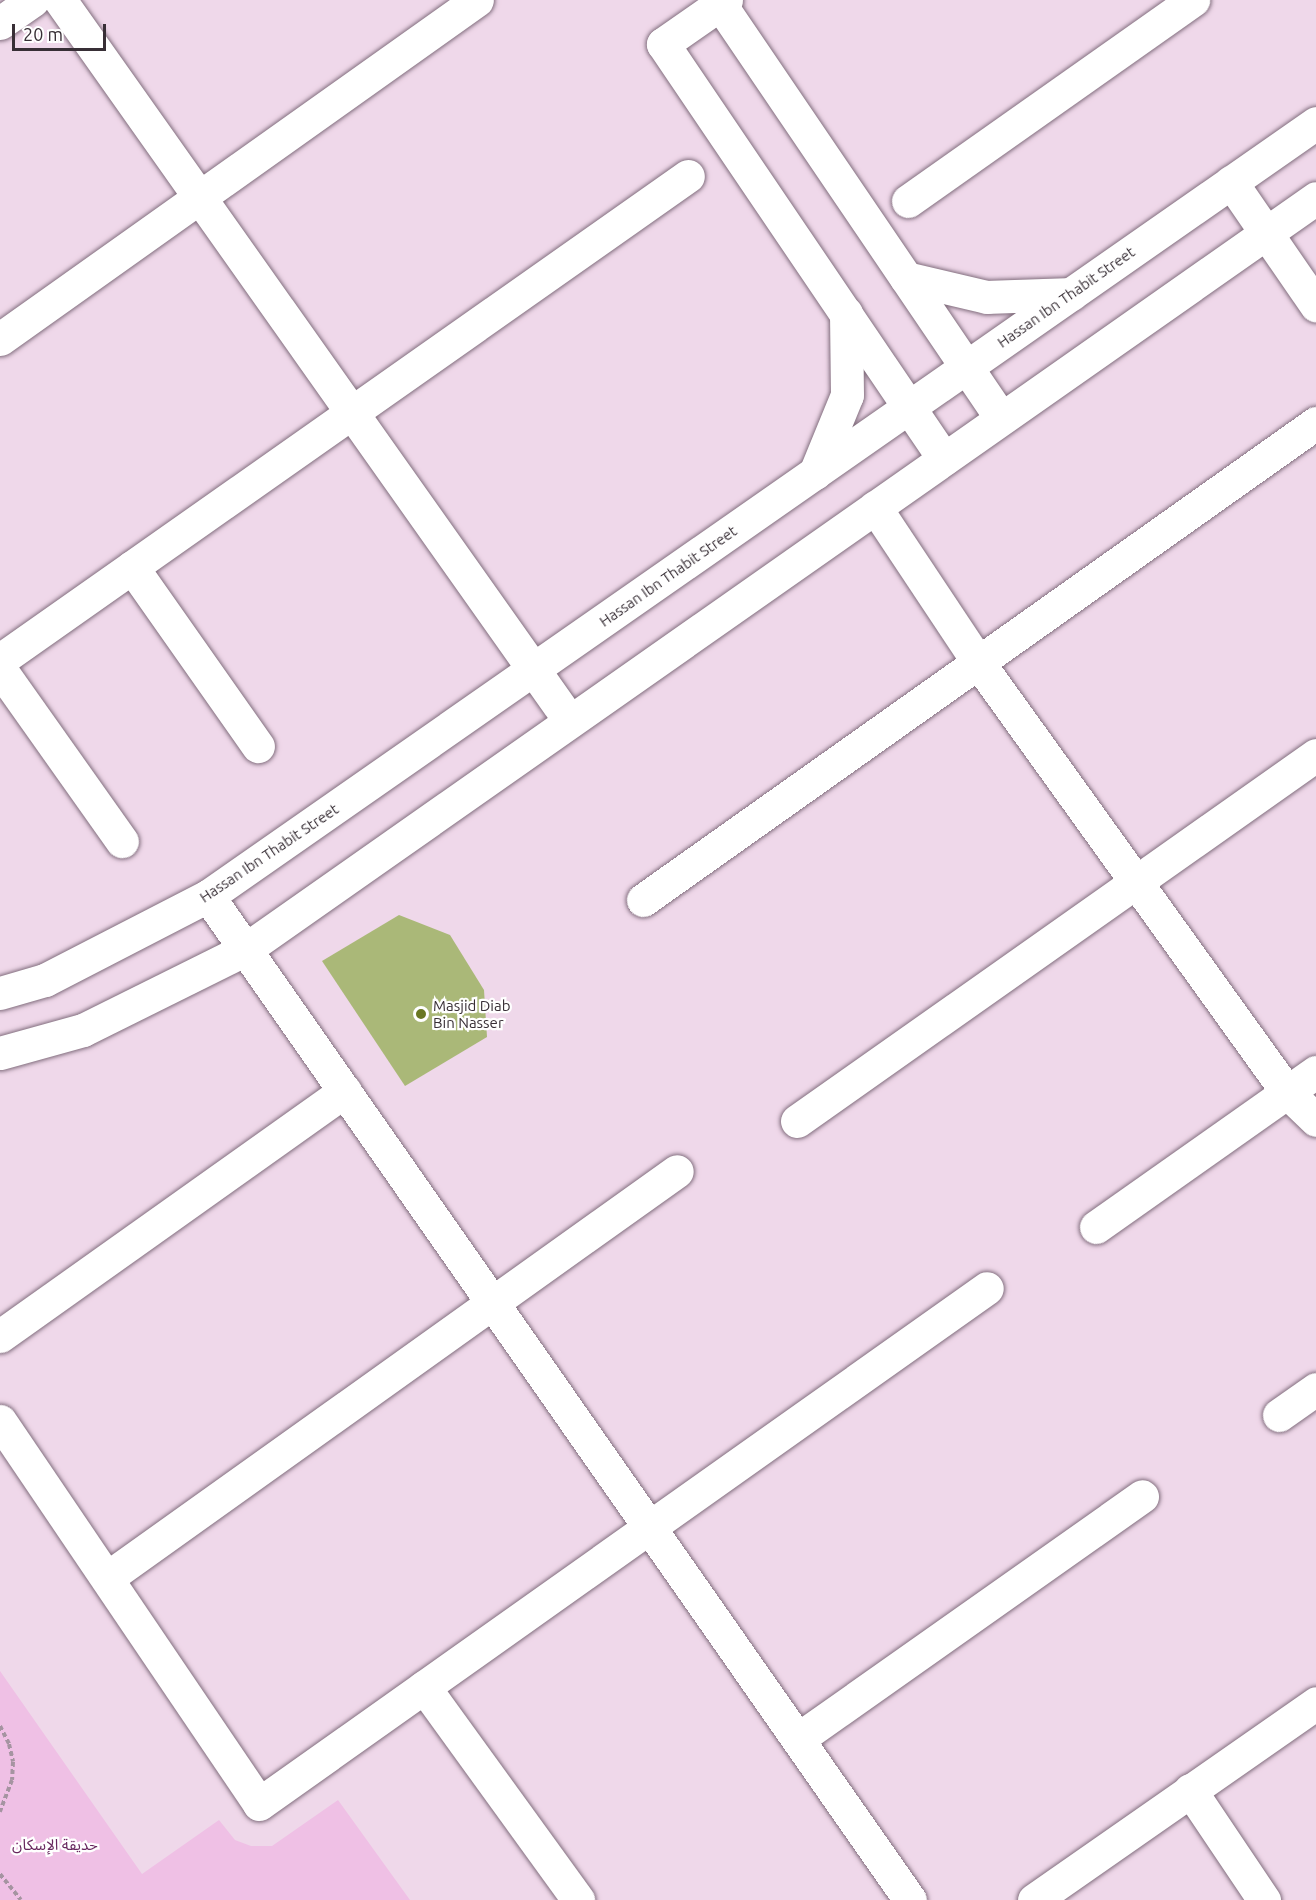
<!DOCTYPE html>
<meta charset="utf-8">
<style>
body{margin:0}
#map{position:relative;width:1316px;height:1900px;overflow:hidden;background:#efd8ea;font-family:Ubuntu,"Noto Sans Arabic",sans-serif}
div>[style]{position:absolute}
.green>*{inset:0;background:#efc0e5}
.building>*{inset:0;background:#aab878}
.path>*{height:4px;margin-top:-2px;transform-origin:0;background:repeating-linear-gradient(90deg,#a594a1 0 4.5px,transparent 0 7.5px)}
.roads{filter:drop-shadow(0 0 2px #826e7e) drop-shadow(0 0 2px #826e7e)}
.minor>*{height:33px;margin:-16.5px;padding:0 16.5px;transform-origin:16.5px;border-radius:16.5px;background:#fff}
.dots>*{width:16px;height:16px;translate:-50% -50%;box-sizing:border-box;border:3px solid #fff;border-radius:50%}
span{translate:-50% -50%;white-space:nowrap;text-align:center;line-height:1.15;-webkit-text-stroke:4.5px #fff;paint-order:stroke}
.street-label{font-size:15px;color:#382f36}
.poi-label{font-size:15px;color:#382f36}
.left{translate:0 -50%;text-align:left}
.park-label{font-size:15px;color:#67275e}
.scale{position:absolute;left:12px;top:24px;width:94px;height:27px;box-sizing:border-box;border:3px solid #382f36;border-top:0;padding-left:8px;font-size:18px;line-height:21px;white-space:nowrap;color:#382f36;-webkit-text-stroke:4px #fff;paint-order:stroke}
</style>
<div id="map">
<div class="green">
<div style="clip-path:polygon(0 1671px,142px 1874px,219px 1820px,235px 1840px,251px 1846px,272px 1846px,338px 1800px,410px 1900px,0 1900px)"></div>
</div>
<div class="building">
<div style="clip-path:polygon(399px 915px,450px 935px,484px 990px,487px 1037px,405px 1086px,322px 961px)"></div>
</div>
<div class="path">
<div style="left:0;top:1726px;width:20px;rotate:63deg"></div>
<div style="left:9px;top:1744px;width:18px;rotate:77deg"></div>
<div style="left:13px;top:1762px;width:18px;rotate:93deg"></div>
<div style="left:12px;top:1780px;width:34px;rotate:111deg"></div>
<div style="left:0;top:1874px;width:33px;rotate:51deg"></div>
</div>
<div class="roads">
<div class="minor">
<div style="left:60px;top:0;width:883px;rotate:54.73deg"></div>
<div style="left:726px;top:0;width:77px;rotate:145.1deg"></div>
<div style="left:663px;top:44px;width:501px;rotate:55.9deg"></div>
<div style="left:720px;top:4px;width:500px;rotate:55.83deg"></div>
<div style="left:0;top:23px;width:40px;rotate:-34.9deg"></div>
<div style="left:1231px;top:182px;width:150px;rotate:55.4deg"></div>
<div style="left:908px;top:201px;width:349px;rotate:-35.2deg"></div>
<div style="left:906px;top:278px;width:83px;rotate:13.2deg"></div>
<div style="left:987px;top:297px;width:84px;rotate:-2deg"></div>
<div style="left:0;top:339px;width:585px;rotate:-35.4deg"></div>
<div style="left:815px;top:473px;width:84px;rotate:-67.7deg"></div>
<div style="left:847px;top:395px;width:82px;rotate:-90.7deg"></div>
<div style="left:875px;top:507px;width:186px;rotate:56.4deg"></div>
<div style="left:978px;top:662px;width:530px;rotate:54.3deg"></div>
<div style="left:1287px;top:1092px;width:40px;rotate:44deg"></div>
<div style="left:132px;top:567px;width:219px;rotate:54.9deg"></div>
<div style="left:0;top:660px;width:841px;rotate:-35.13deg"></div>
<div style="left:0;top:669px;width:211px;rotate:54.7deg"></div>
<div style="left:208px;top:896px;width:1225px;rotate:55.04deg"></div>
<div style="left:643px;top:900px;width:825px;rotate:-35.33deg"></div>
<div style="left:0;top:993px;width:47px;rotate:-16.1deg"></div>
<div style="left:45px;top:980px;width:183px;rotate:-27.3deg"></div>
<div style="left:208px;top:896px;width:1351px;rotate:-34.9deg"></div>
<div style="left:0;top:1053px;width:86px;rotate:-15.5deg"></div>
<div style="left:83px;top:1030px;width:182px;rotate:-26.4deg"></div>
<div style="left:246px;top:949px;width:1307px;rotate:-35.06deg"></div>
<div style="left:797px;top:1121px;width:635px;rotate:-35.19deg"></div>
<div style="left:1096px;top:1227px;width:269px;rotate:-35.2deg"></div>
<div style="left:0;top:1336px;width:423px;rotate:-35.4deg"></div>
<div style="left:1279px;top:1415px;width:45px;rotate:-35.1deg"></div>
<div style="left:0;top:1421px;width:462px;rotate:55.9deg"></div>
<div style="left:259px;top:1804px;width:892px;rotate:-35.33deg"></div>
<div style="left:107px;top:1578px;width:700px;rotate:-35.53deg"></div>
<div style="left:424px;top:1687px;width:263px;rotate:54.1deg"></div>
<div style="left:798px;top:1739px;width:421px;rotate:-35.2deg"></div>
<div style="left:1190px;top:1790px;width:133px;rotate:56.1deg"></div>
<div style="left:1034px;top:1900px;width:344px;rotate:-34.9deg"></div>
</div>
</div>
<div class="dots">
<div style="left:421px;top:1014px;background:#697723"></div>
</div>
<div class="street-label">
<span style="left:1066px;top:297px;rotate:-35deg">Hassan Ibn Thabit Street</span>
<span style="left:668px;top:576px;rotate:-35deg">Hassan Ibn Thabit Street</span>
<span style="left:269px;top:853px;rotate:-34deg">Hassan Ibn Thabit Street</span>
</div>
<div class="poi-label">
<span class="left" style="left:433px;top:1014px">Masjid Diab<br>Bin Nasser</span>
</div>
<div class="park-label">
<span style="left:55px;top:1845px">حديقة الإسكان</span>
</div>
<div class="scale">20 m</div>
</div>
